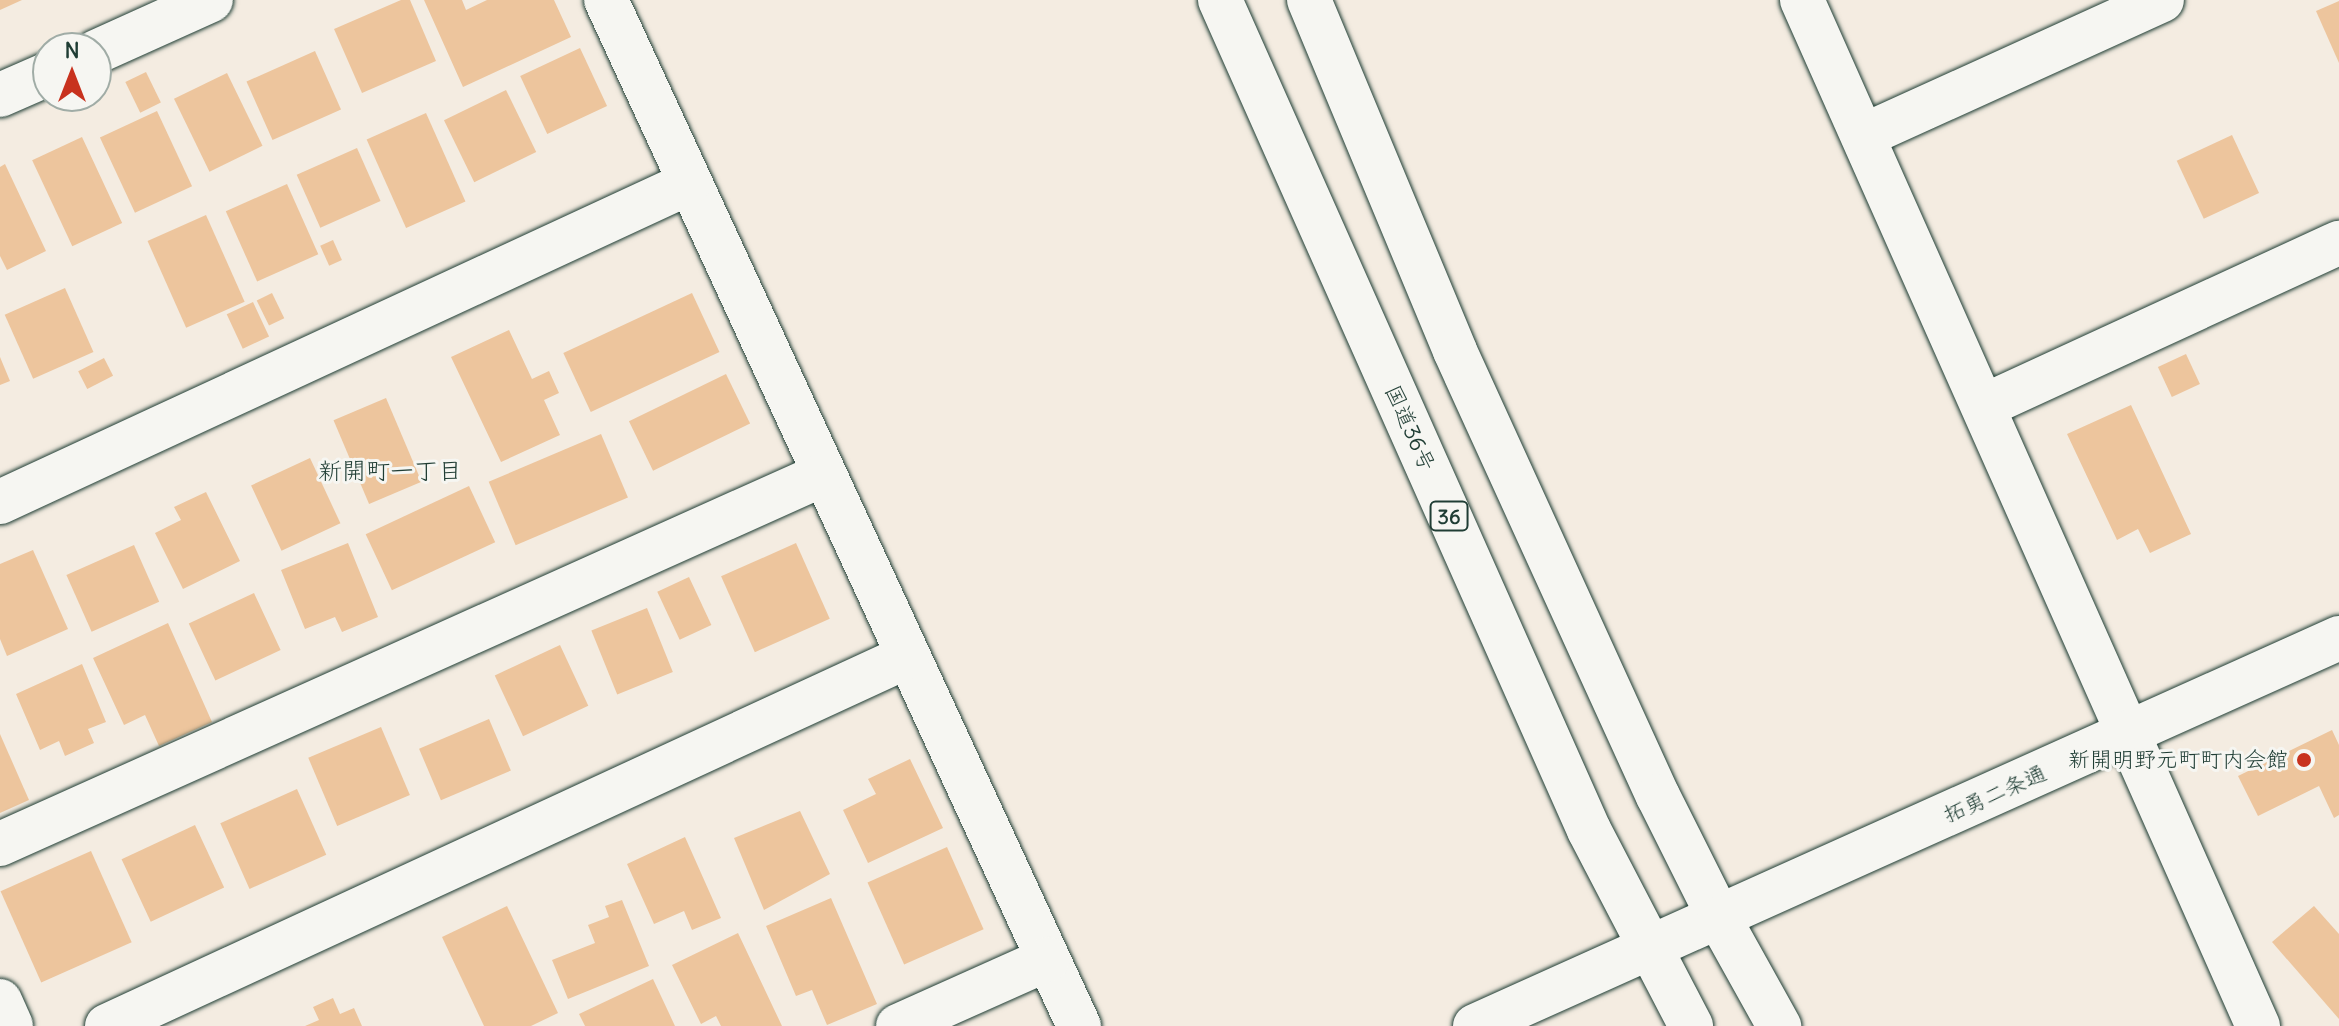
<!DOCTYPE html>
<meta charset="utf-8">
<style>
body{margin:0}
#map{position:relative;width:2339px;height:1026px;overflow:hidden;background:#f4ece1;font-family:Delius,"Klee One",sans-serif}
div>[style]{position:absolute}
.building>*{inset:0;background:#edc59d;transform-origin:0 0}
.roads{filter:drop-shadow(0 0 2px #1f3d34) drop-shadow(0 0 2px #1f3d34)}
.minor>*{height:44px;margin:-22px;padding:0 22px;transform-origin:22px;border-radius:22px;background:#f6f6f2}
.highway>*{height:44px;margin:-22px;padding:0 22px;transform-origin:22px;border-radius:22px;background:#f6f6f2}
.dots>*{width:22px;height:22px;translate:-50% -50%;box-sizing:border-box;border:4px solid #f6f6f2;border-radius:50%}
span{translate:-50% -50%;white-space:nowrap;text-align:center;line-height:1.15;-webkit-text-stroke:6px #f6f6f2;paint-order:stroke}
.shield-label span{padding:2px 6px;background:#f6f6f2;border:2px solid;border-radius:6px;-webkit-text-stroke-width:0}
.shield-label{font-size:20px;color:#1f3d34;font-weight:700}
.street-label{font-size:22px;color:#1f3d34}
.poi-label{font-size:22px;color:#1f3d34}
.right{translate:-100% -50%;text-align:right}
.neighbourhood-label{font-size:24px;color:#1f3d34}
.north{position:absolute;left:32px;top:32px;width:80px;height:80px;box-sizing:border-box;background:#f6f6f2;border:2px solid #a0aca6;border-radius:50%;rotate:0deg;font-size:22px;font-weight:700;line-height:32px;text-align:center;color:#1f3d34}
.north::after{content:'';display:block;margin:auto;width:28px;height:36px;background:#c8321e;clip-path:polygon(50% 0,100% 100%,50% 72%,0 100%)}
</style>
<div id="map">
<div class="building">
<div style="clip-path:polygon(0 0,22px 0,0 10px)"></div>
<div style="clip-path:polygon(401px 0,410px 0,436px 61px,362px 93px,334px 29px)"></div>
<div style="clip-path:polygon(424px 0,462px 0,466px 10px,487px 0,554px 0,571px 37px,463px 87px)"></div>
<div style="clip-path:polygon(2339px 1px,2339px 63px,2316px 11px)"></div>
<div style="left:580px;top:48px;width:64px;height:66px;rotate:65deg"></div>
<div style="left:315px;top:51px;width:64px;height:75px;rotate:66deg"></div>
<div style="left:146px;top:72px;width:34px;height:23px;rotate:64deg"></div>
<div style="left:227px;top:73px;width:81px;height:59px;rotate:64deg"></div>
<div style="left:506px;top:90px;width:69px;height:69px;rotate:64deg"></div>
<div style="left:157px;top:111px;width:83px;height:63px;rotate:65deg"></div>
<div style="left:426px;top:113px;width:97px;height:65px;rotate:66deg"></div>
<div style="left:2232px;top:135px;width:64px;height:61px;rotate:65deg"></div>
<div style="left:82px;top:137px;width:95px;height:55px;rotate:65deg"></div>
<div style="left:357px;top:148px;width:58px;height:66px;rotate:66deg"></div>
<div style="clip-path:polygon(5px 164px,46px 251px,7px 270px,0 256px,0 167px)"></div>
<div style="left:287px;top:184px;width:77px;height:67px;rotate:66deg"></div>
<div style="left:206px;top:215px;width:95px;height:64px;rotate:66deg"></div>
<div style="left:333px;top:240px;width:22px;height:14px;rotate:66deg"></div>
<div style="left:65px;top:288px;width:70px;height:66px;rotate:66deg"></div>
<div style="left:272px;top:293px;width:28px;height:17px;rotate:64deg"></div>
<div style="left:692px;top:293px;width:65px;height:142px;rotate:65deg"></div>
<div style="left:253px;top:302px;width:38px;height:29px;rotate:65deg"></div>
<div style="clip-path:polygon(509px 330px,532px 379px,549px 371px,559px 393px,544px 400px,560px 435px,501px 462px,451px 357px)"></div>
<div style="left:2186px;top:354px;width:33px;height:31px;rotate:65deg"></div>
<div style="clip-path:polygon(0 357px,10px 381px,0 385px)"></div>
<div style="left:104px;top:358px;width:20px;height:29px;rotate:63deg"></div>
<div style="left:726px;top:374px;width:55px;height:108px;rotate:64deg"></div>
<div style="left:386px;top:398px;width:91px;height:57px;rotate:67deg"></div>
<div style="clip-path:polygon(2131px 405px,2191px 534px,2150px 553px,2138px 529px,2117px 540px,2067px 434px)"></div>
<div style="left:601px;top:434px;width:69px;height:122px;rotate:67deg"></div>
<div style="left:310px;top:458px;width:72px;height:65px;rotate:65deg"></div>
<div style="left:469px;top:486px;width:62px;height:114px;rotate:65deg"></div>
<div style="clip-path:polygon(206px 492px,240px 561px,183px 589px,155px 533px,181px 520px,174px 507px)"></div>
<div style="clip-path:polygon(348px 543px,378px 617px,342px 632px,335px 617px,305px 629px,281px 570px)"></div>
<div style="left:796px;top:543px;width:83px;height:82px;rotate:66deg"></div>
<div style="left:134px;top:545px;width:62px;height:74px;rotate:66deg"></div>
<div style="clip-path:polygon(33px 550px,68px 629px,7px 656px,0 639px,0 564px)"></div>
<div style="left:689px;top:577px;width:53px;height:35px;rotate:65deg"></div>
<div style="left:254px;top:593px;width:63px;height:72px;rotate:65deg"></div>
<div style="left:647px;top:608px;width:69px;height:60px;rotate:68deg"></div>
<div style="clip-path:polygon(168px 623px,212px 722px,159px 746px,145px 715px,124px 725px,93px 658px)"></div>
<div style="left:560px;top:645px;width:67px;height:72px;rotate:65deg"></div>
<div style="clip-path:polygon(82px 664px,106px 722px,88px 729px,94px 743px,65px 756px,59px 741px,40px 750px,16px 694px)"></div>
<div style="left:489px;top:719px;width:56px;height:76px;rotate:67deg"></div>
<div style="left:381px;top:727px;width:74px;height:79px;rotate:67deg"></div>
<div style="clip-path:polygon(2332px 730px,2339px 745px,2339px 815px,2334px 818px,2319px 786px,2258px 816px,2238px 776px)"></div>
<div style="clip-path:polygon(0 734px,29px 800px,0 813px)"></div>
<div style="clip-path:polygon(910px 759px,943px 828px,868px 863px,843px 810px,876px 794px,868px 779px)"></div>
<div style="left:297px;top:789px;width:72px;height:84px;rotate:66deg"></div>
<div style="clip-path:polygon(800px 811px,830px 874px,764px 910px,734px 838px)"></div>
<div style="left:195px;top:825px;width:69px;height:81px;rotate:65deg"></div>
<div style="clip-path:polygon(685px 837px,721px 918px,692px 930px,684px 911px,654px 924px,627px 864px)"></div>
<div style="left:947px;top:847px;width:90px;height:87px;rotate:66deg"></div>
<div style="left:91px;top:851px;width:100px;height:99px;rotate:66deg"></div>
<div style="clip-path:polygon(831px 898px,877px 1004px,827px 1025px,812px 990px,796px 996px,766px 926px)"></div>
<div style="clip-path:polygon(622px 900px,649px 966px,568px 999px,552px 960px,595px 943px,588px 925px,609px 917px,605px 906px)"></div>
<div style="clip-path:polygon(507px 906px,558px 1013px,531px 1026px,484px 1026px,442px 937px)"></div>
<div style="clip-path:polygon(2314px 906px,2339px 934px,2339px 1019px,2272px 942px)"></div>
<div style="clip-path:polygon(738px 933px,782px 1026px,721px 1026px,716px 1016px,701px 1024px,672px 965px)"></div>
<div style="clip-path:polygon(653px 979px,675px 1026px,585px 1026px,579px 1014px)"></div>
<div style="clip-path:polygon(333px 998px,340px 1014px,354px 1008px,362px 1026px,305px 1026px,319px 1020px,313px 1007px)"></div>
</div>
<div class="roads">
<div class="minor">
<div style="left:606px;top:0;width:1130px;rotate:65.25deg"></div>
<div style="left:1802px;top:0;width:1123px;rotate:66.04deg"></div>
<div style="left:96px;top:52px;width:126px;rotate:-24.3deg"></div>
<div style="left:0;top:95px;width:52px;rotate:-23.6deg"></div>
<div style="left:1865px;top:135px;width:326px;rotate:-24.4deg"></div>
<div style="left:1984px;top:406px;width:391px;rotate:-24.7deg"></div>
<div style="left:0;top:502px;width:759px;rotate:-24.84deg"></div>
<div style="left:0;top:844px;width:901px;rotate:-24.18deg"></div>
<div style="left:0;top:1001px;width:27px;rotate:66deg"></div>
<div style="left:107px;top:1026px;width:882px;rotate:-24.79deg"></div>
<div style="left:898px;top:1026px;width:164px;rotate:-24.1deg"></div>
<div style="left:1475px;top:1026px;width:947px;rotate:-24.18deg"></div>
</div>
<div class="highway">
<div style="left:1220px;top:0;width:908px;rotate:66.03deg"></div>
<div style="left:1589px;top:830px;width:221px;rotate:62.5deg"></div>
<div style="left:1309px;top:0;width:380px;rotate:67.4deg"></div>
<div style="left:1455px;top:351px;width:489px;rotate:65.5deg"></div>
<div style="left:1658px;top:796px;width:136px;rotate:63.4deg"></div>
<div style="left:1719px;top:918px;width:124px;rotate:60.9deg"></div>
</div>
</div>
<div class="dots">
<div style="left:2304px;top:760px;background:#c8321e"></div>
</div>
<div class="shield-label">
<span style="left:1449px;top:516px">36</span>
</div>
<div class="street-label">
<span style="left:1410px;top:428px;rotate:66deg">国道36号</span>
<span style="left:1995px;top:794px;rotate:-24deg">拓勇二条通</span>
</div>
<div class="poi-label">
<span class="right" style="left:2288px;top:760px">新開明野元町町内会館</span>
</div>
<div class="neighbourhood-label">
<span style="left:390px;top:471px">新開町一丁目</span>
</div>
<div class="north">N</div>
</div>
